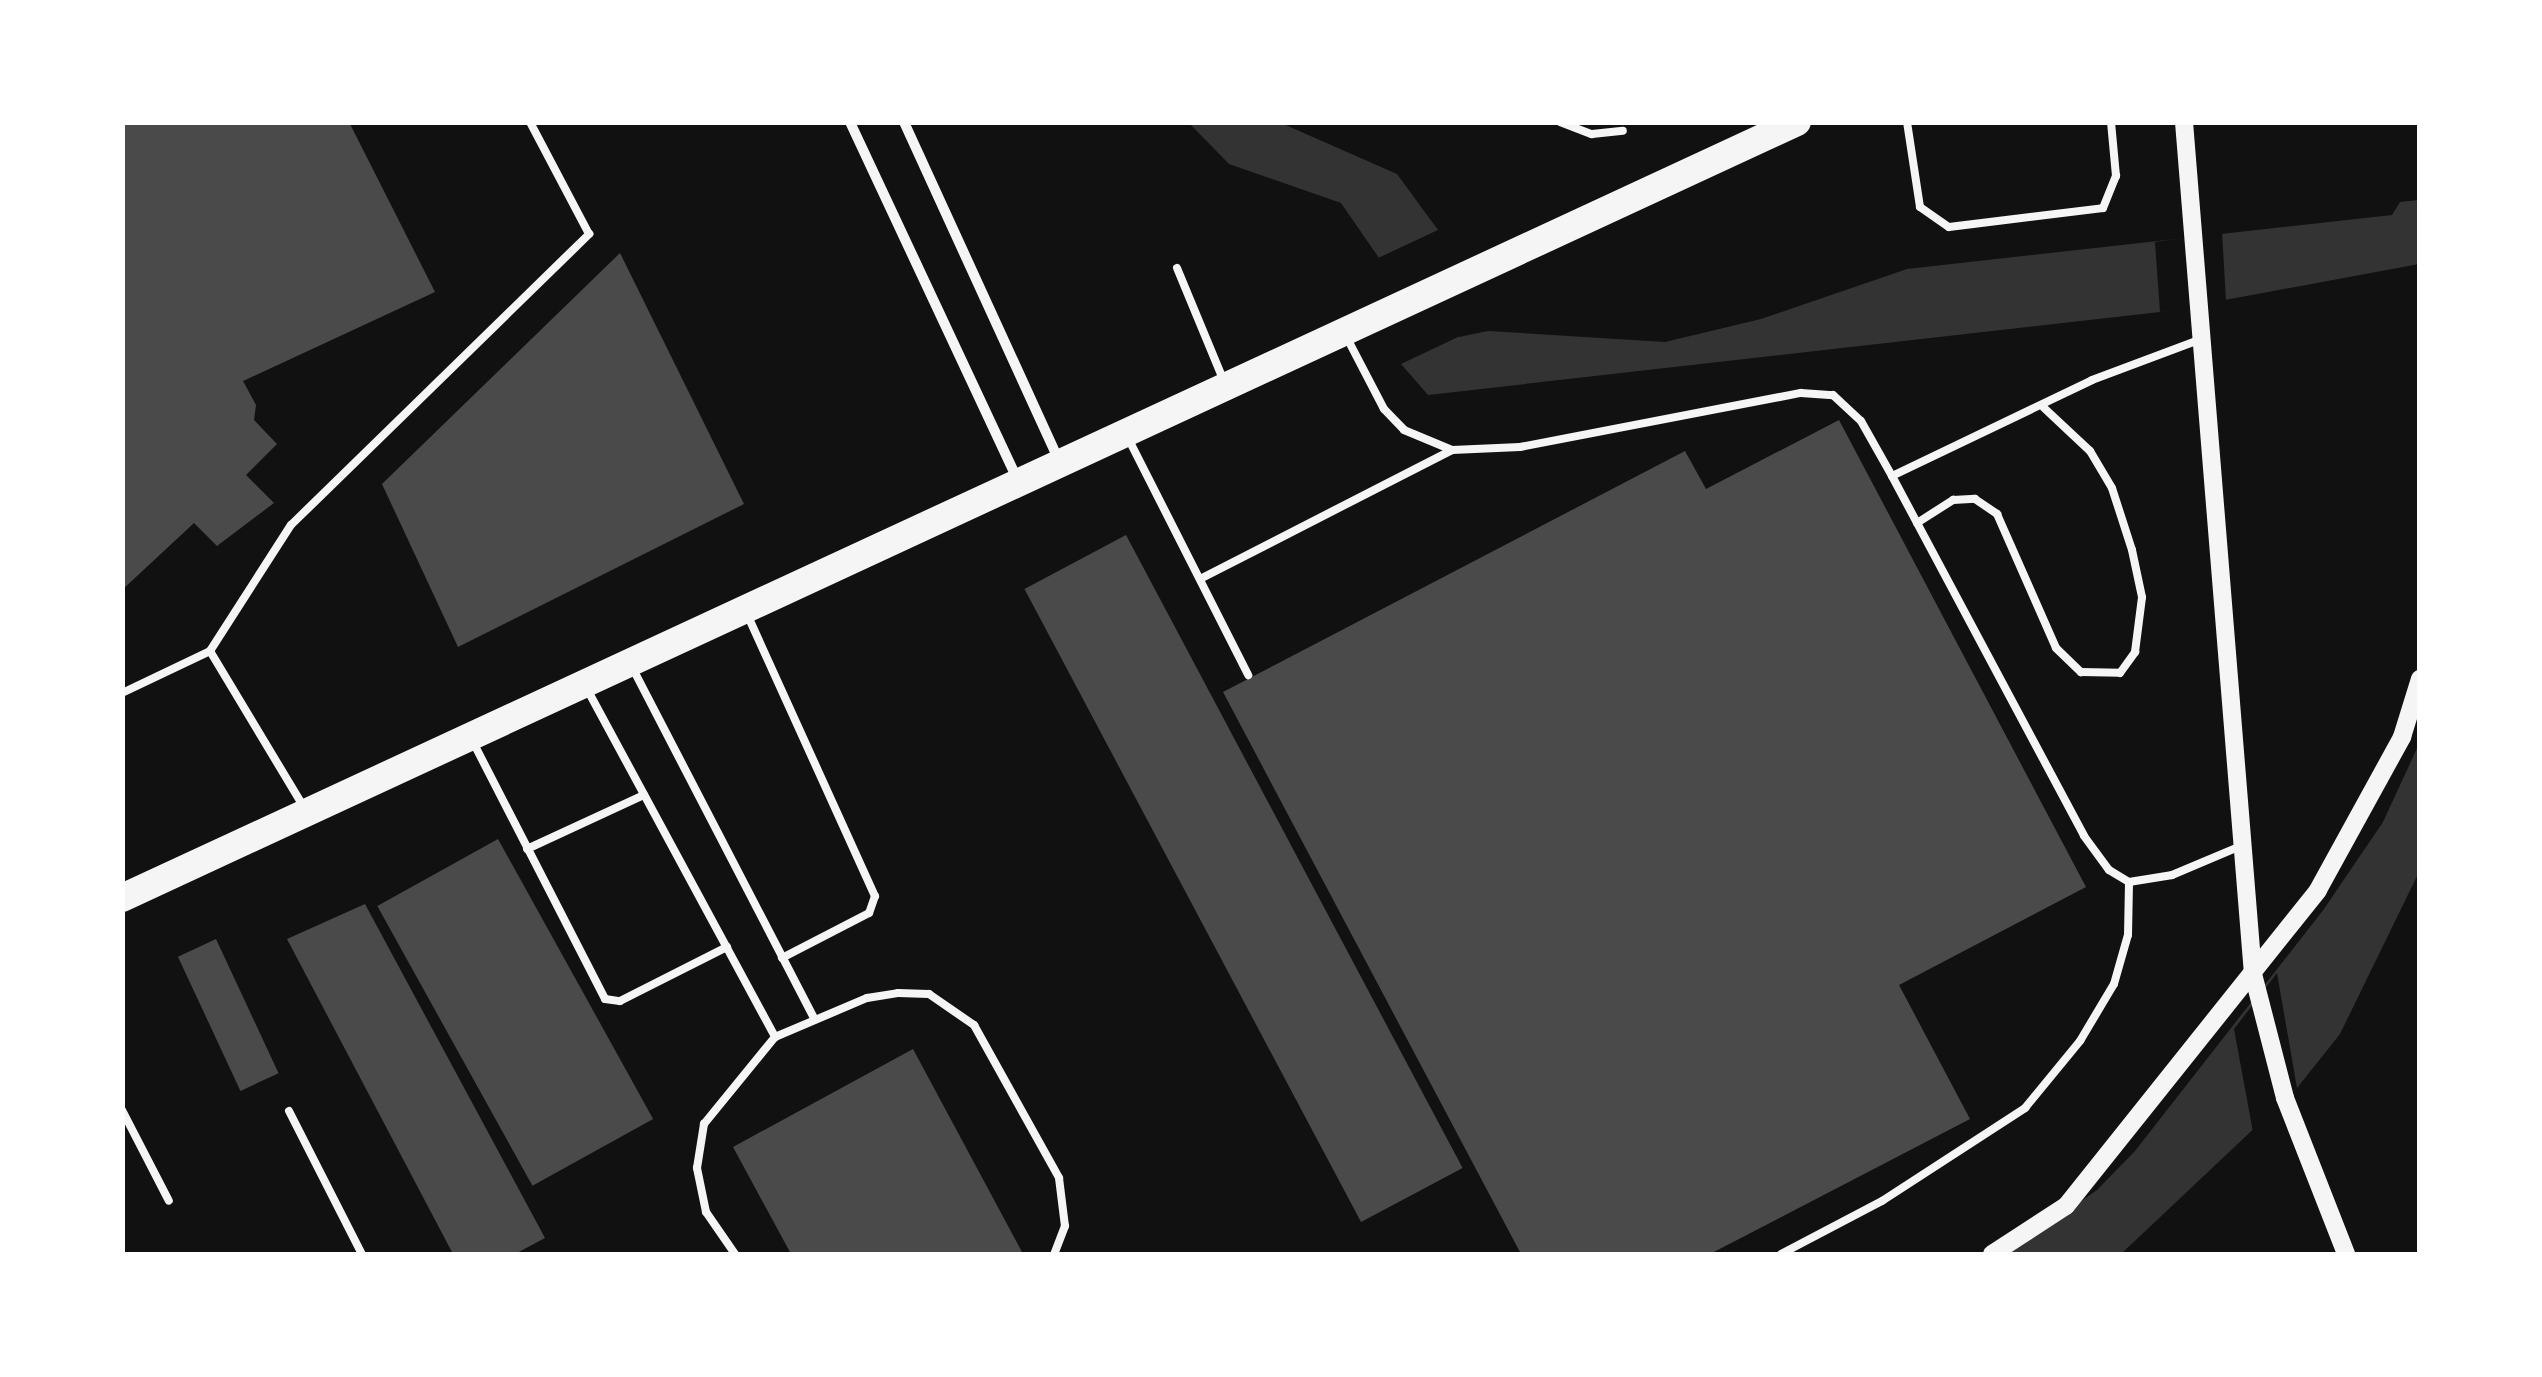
<!DOCTYPE html>
<style>
body{margin:0}
#map{position:relative;width:2542px;height:1377px;overflow:hidden;background:#111;font-family:"Space Grotesk",sans-serif}
div>[style]{position:absolute}
.water>*{inset:0;background:#333}
.pier>*{inset:0;background:#111}
.building>*{inset:0;background:#4a4a4a;transform-origin:0 0}
.service>*{height:8px;margin:-4px;padding:0 4px;transform-origin:4px;border-radius:4px;background:#f5f5f5}
.minor>*{height:10px;margin:-5px;padding:0 5px;transform-origin:5px;border-radius:5px;background:#f5f5f5}
.tertiary>*{height:18px;margin:-9px;padding:0 9px;transform-origin:9px;border-radius:9px;background:#f5f5f5}
.trunk>*{height:28px;margin:-14px;padding:0 14px;transform-origin:14px;border-radius:14px;background:#f5f5f5}
span{translate:-50% -50%;white-space:nowrap;text-align:center;line-height:1.15;-webkit-text-stroke:10px #fff;paint-order:stroke}
.frame{position:absolute;inset:0;border:125px solid #fff;pointer-events:none}
</style>
<div id="map">
<div class="water">
<div style="clip-path:polygon(1189px 123px,1281px 123px,1397px 174px,1438px 230px,1459px 337px,1488px 331px,1665px 342px,1761px 319px,1907px 269px,2392px 215px,2400px 202px,2419px 200px,2419px 264px,2160px 312px,1428px 395px,1401px 364px,1379px 258px,1341px 203px,1229px 164px)"></div>
<div style="clip-path:polygon(2419px 744px,2419px 872px,2340px 1034px,2297px 1088px,2121px 1254px,2006px 1254px,2097px 1190px,2135px 1151px,2324px 909px,2383px 822px)"></div>
</div>
<div class="pier">
<div style="clip-path:polygon(1442px 228px,1462px 331px,1477px 328px,1401px 364px,1374px 260px)"></div>
<div style="clip-path:polygon(2222px 232px,2226px 301px,2160px 312px,2155px 242px)"></div>
<div style="clip-path:polygon(2277px 973px,2297px 1088px,2253px 1132px,2234px 1029px)"></div>
</div>
<div class="building">
<div style="clip-path:polygon(122px 122px,349px 122px,435px 292px,243px 381px,256px 405px,254px 420px,277px 444px,246px 475px,274px 503px,217px 546px,194px 523px,122px 590px)"></div>
<div style="clip-path:polygon(620px 253px,744px 504px,458px 647px,382px 484px)"></div>
<div style="clip-path:polygon(1839px 420px,2086px 887px,1899px 985px,1970px 1119px,1710px 1254px,1521px 1254px,1223px 692px,1685px 451px,1706px 489px)"></div>
<div style="left:1126px;top:535px;width:717px;height:115px;rotate:62deg"></div>
<div style="left:498px;top:839px;width:320px;height:138px;rotate:61deg"></div>
<div style="clip-path:polygon(365px 904px,545px 1238px,515px 1254px,453px 1254px,287px 939px)"></div>
<div style="left:216px;top:939px;width:148px;height:42px;rotate:65deg"></div>
<div style="clip-path:polygon(913px 1049px,1022px 1252px,791px 1254px,733px 1147px)"></div>
</div>
<div class="service">
<div style="left:1560px;top:122px;width:34px;rotate:21deg"></div>
<div style="left:1592px;top:134px;width:31px;rotate:-6deg"></div>
<div style="left:1907px;top:122px;width:86px;rotate:81.3deg"></div>
<div style="left:1920px;top:207px;width:35px;rotate:35deg"></div>
<div style="left:1949px;top:227px;width:155px;rotate:-7deg"></div>
<div style="left:2103px;top:208px;width:35px;rotate:-68deg"></div>
<div style="left:2116px;top:176px;width:54px;rotate:-95.3deg"></div>
<div style="left:1177px;top:268px;width:120px;rotate:67.5deg"></div>
<div style="left:1347px;top:338px;width:80px;rotate:62.5deg"></div>
<div style="left:1384px;top:409px;width:29px;rotate:46deg"></div>
<div style="left:1404px;top:430px;width:52px;rotate:22.6deg"></div>
<div style="left:1452px;top:450px;width:68px;rotate:-2.5deg"></div>
<div style="left:1520px;top:447px;width:286px;rotate:-10.9deg"></div>
<div style="left:1801px;top:393px;width:32px;rotate:4deg"></div>
<div style="left:1833px;top:395px;width:38px;rotate:43deg"></div>
<div style="left:1861px;top:421px;width:63px;rotate:60.6deg"></div>
<div style="left:1892px;top:476px;width:408px;rotate:61.9deg"></div>
<div style="left:2084px;top:836px;width:42px;rotate:53.7deg"></div>
<div style="left:2109px;top:870px;width:23px;rotate:31deg"></div>
<div style="left:2129px;top:882px;width:44px;rotate:-9.2deg"></div>
<div style="left:2172px;top:875px;width:75px;rotate:-22.8deg"></div>
<div style="left:1128px;top:438px;width:266px;rotate:63.1deg"></div>
<div style="left:1892px;top:476px;width:222px;rotate:-25.6deg"></div>
<div style="left:2092px;top:380px;width:114px;rotate:-20.5deg"></div>
<div style="left:1917px;top:523px;width:43px;rotate:-32.6deg"></div>
<div style="left:1953px;top:500px;width:22px;rotate:-3deg"></div>
<div style="left:1975px;top:499px;width:27px;rotate:34deg"></div>
<div style="left:1997px;top:514px;width:146px;rotate:66.2deg"></div>
<div style="left:2056px;top:648px;width:35px;rotate:44deg"></div>
<div style="left:2081px;top:672px;width:39px;rotate:1deg"></div>
<div style="left:2120px;top:673px;width:26px;rotate:-54deg"></div>
<div style="left:2135px;top:652px;width:55px;rotate:-82.7deg"></div>
<div style="left:2142px;top:597px;width:48px;rotate:-102deg"></div>
<div style="left:2132px;top:550px;width:65px;rotate:-107.9deg"></div>
<div style="left:2112px;top:488px;width:43px;rotate:-120.7deg"></div>
<div style="left:2090px;top:451px;width:63px;rotate:-136.9deg"></div>
<div style="left:1200px;top:579px;width:283px;rotate:-27.1deg"></div>
<div style="left:747px;top:614px;width:310px;rotate:65.6deg"></div>
<div style="left:875px;top:896px;width:18px;rotate:109deg"></div>
<div style="left:869px;top:913px;width:98px;rotate:152.7deg"></div>
<div style="left:210px;top:651px;width:181px;rotate:59deg"></div>
<div style="left:632px;top:667px;width:395px;rotate:62.6deg"></div>
<div style="left:587px;top:689px;width:396px;rotate:61.6deg"></div>
<div style="left:122px;top:693px;width:98px;rotate:-25.5deg"></div>
<div style="left:210px;top:651px;width:150px;rotate:-57.3deg"></div>
<div style="left:291px;top:525px;width:417px;rotate:-44.3deg"></div>
<div style="left:589px;top:234px;width:127px;rotate:-117.8deg"></div>
<div style="left:472px;top:740px;width:291px;rotate:62.8deg"></div>
<div style="left:605px;top:999px;width:15px;rotate:8deg"></div>
<div style="left:620px;top:1001px;width:120px;rotate:-26.8deg"></div>
<div style="left:527px;top:849px;width:129px;rotate:-24.8deg"></div>
<div style="left:122px;top:1110px;width:102px;rotate:62.7deg"></div>
<div style="left:289px;top:1111px;width:161px;rotate:63deg"></div>
<div style="left:735px;top:1254px;width:51px;rotate:-124.6deg"></div>
<div style="left:706px;top:1212px;width:45px;rotate:-101.6deg"></div>
<div style="left:697px;top:1168px;width:45px;rotate:-81deg"></div>
<div style="left:704px;top:1124px;width:112px;rotate:-50.8deg"></div>
<div style="left:775px;top:1037px;width:100px;rotate:-23deg"></div>
<div style="left:867px;top:998px;width:31px;rotate:-9deg"></div>
<div style="left:898px;top:993px;width:31px;rotate:2deg"></div>
<div style="left:929px;top:994px;width:55px;rotate:34.6deg"></div>
<div style="left:974px;top:1025px;width:175px;rotate:60.9deg"></div>
<div style="left:1059px;top:1178px;width:48px;rotate:82.9deg"></div>
<div style="left:1065px;top:1226px;width:30px;rotate:111deg"></div>
<div style="left:1781px;top:1254px;width:114px;rotate:-27.7deg"></div>
<div style="left:1882px;top:1201px;width:171px;rotate:-33deg"></div>
<div style="left:2025px;top:1108px;width:87px;rotate:-50.6deg"></div>
<div style="left:2080px;top:1041px;width:66px;rotate:-59.2deg"></div>
<div style="left:2114px;top:984px;width:51px;rotate:-74.1deg"></div>
<div style="left:2128px;top:935px;width:53px;rotate:-88.9deg"></div>
</div>
<div class="minor">
<div style="left:850px;top:122px;width:394px;rotate:64.9deg"></div>
<div style="left:904px;top:122px;width:375px;rotate:65.4deg"></div>
</div>
<div class="tertiary">
<div style="left:2184px;top:122px;width:855px;rotate:85.37deg"></div>
<div style="left:2253px;top:974px;width:128px;rotate:75.5deg"></div>
<div style="left:2285px;top:1098px;width:168px;rotate:68.6deg"></div>
<div style="left:1992px;top:1254px;width:88px;rotate:-33deg"></div>
<div style="left:2066px;top:1206px;width:404px;rotate:-51.4deg"></div>
<div style="left:2318px;top:890px;width:175px;rotate:-61.2deg"></div>
<div style="left:2402px;top:737px;width:61px;rotate:-72.8deg"></div>
</div>
<div class="trunk">
<div style="left:122px;top:898px;width:1846px;rotate:-24.86deg"></div>
</div>
<div class="frame"></div>
</div>
